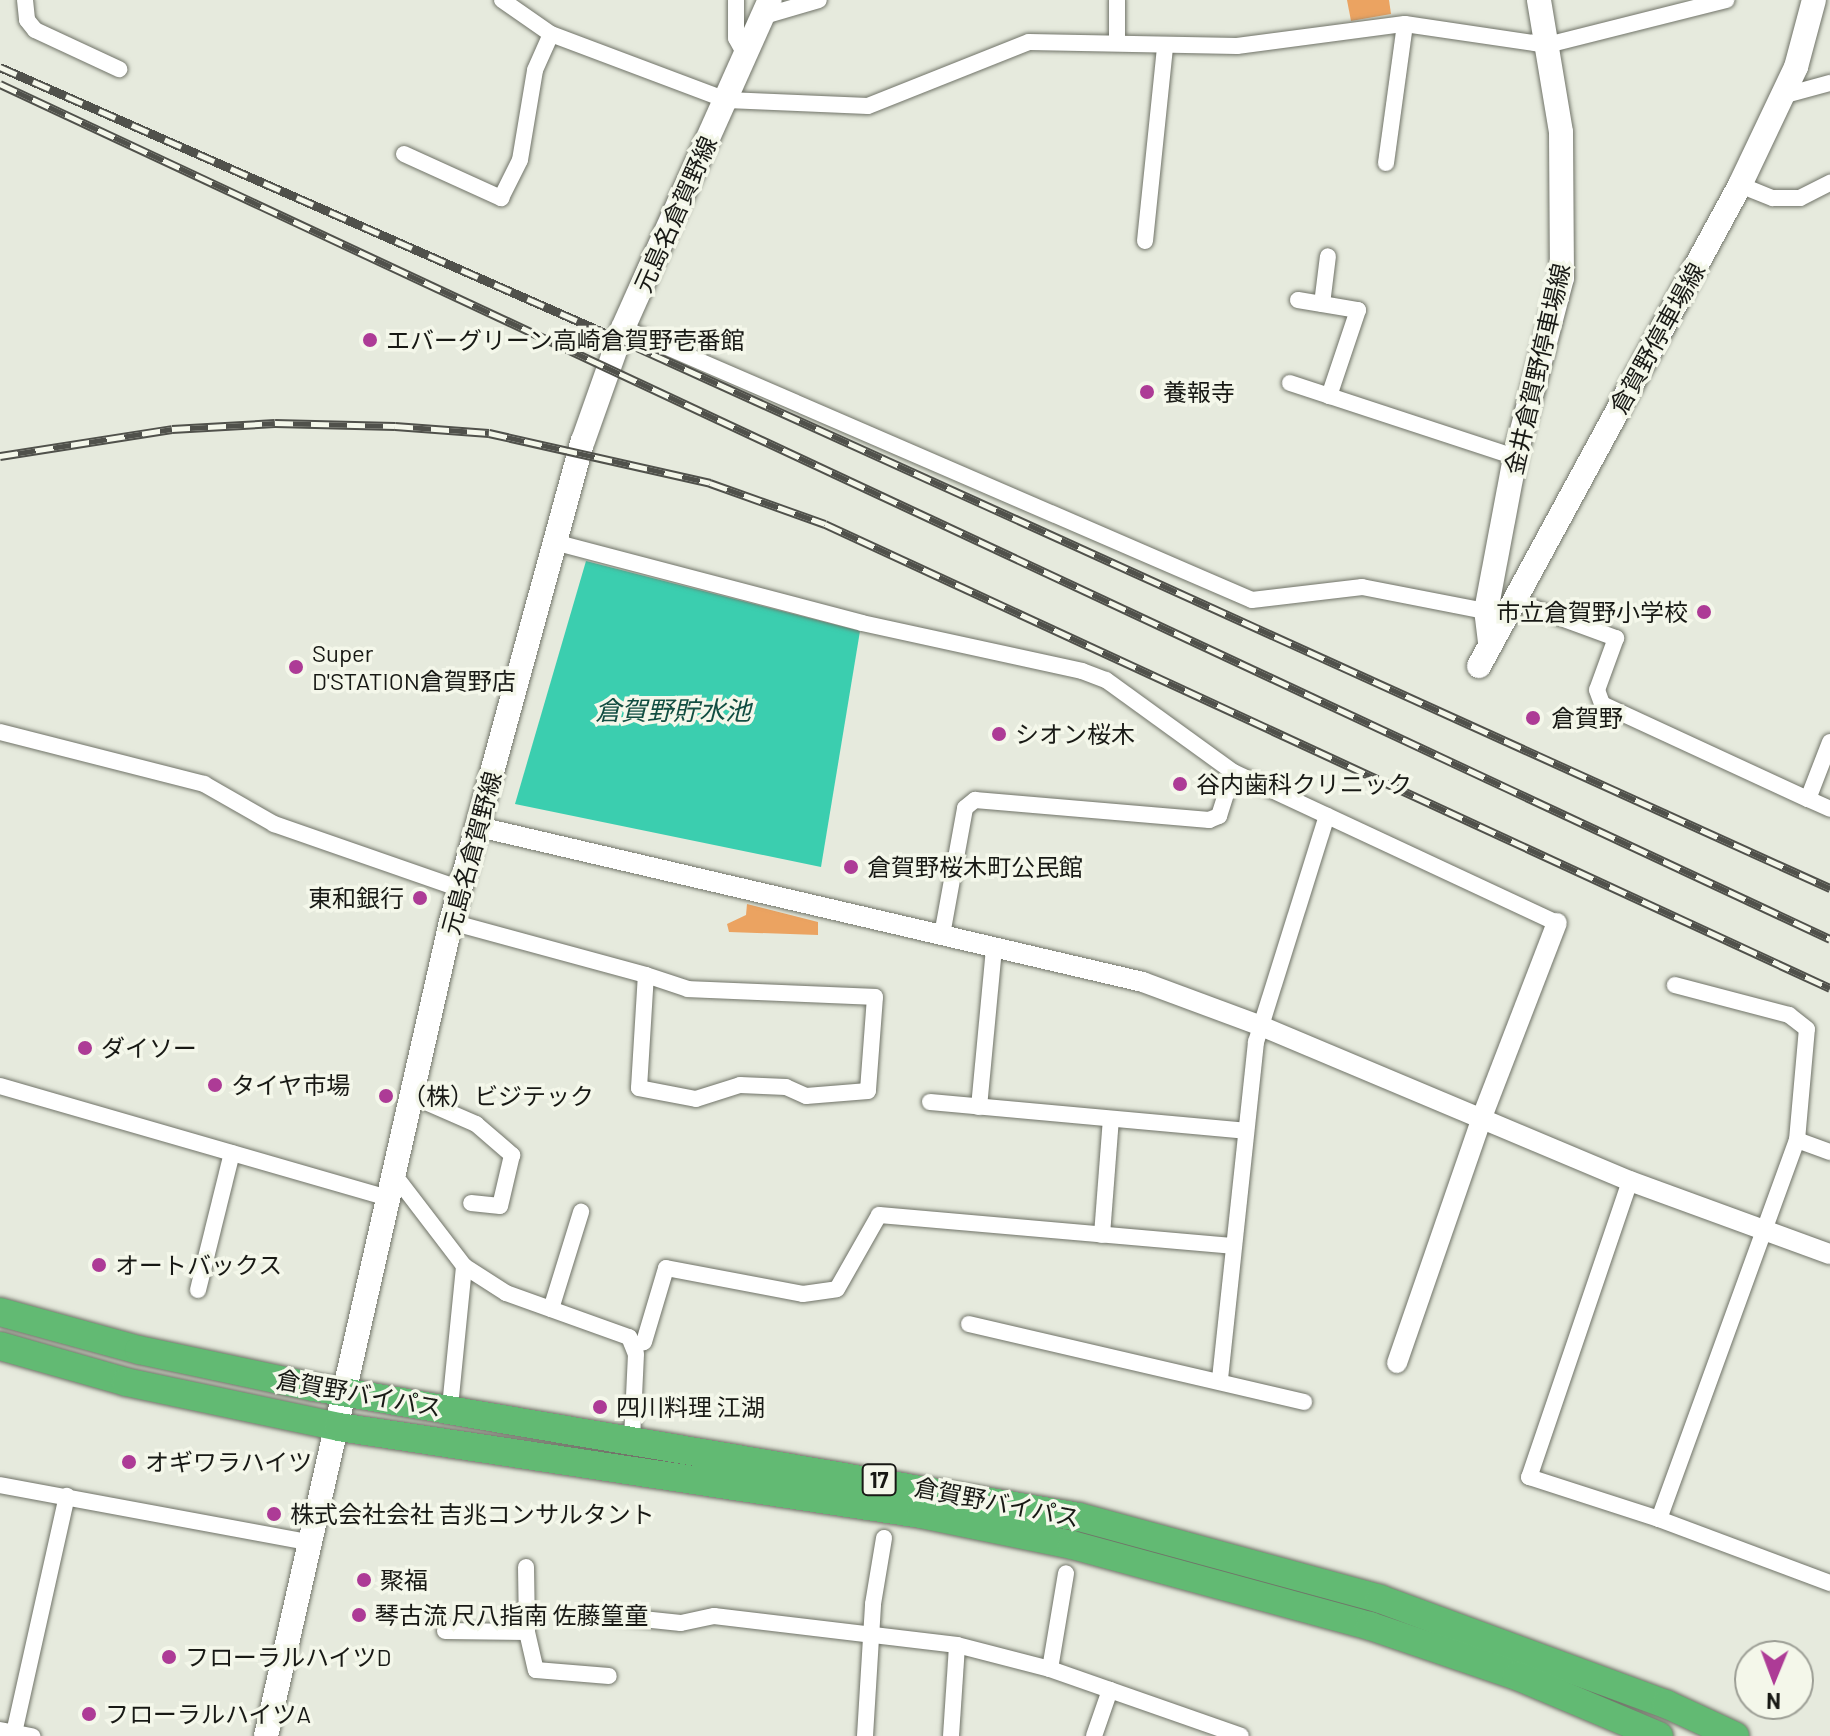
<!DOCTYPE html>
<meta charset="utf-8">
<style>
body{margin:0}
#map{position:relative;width:1830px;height:1736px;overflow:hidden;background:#e6eadd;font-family:Barlow,"Noto Sans JP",sans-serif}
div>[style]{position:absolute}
.green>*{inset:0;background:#eba361}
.water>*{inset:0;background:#3bceaf}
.roads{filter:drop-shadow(0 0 2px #707368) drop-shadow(0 0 2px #707368)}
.minor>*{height:16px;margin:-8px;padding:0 8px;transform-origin:8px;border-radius:8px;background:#fff}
.tertiary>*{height:20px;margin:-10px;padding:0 10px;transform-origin:10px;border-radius:10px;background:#fff}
.secondary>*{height:24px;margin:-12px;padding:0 12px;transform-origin:12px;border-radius:12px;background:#fff}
.trunk>*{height:28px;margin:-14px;padding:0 14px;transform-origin:14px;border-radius:14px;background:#62ba73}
.rail>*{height:9px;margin-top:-4.5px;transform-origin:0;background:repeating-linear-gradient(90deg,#f4f7ea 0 18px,#50514b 0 36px);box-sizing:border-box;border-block:2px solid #50514b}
.dots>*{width:22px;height:22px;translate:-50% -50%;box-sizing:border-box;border:4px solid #f4f7ea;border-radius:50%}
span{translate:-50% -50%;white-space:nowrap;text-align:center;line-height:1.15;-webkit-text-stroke:7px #f4f7ea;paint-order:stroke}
.shield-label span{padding:2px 6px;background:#f4f7ea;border:2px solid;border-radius:6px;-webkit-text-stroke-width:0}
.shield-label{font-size:22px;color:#181915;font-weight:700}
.street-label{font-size:24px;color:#181915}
.poi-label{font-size:24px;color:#181915}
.left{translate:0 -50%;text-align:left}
.right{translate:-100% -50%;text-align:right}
.water-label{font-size:26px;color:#114d41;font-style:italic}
.north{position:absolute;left:1734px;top:1640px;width:80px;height:80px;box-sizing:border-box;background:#f4f7ea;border:2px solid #9c9e95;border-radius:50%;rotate:181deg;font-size:22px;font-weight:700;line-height:32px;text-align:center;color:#181915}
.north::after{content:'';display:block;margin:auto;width:28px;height:36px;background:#ad3b96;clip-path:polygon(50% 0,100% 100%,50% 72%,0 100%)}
</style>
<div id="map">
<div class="green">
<div style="clip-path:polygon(1347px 0,1389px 0,1391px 14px,1351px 21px)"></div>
<div style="clip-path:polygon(747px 904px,818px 922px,818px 935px,729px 932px,727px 924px,746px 915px)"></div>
</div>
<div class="water">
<div style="clip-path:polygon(586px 561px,860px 631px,821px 867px,515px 804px)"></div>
</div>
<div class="roads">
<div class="minor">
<div style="left:25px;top:0;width:20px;rotate:84deg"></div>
<div style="left:27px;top:20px;width:13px;rotate:51deg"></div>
<div style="left:35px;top:30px;width:93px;rotate:24.9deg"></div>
<div style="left:502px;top:0;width:60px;rotate:34.8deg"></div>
<div style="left:551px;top:34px;width:188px;rotate:20.6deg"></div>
<div style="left:727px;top:100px;width:141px;rotate:2.4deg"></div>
<div style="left:868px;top:106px;width:173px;rotate:-21.7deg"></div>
<div style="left:1029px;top:42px;width:208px;rotate:1.1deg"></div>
<div style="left:1237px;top:46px;width:169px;rotate:-7.5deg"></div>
<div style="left:1405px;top:24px;width:144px;rotate:8.4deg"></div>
<div style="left:1547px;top:45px;width:185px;rotate:-14.1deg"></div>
<div style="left:736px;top:0;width:38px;rotate:90deg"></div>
<div style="left:736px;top:38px;width:23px;rotate:61deg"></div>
<div style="left:764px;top:16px;width:57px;rotate:-16.2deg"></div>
<div style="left:1117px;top:43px;width:43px;rotate:-90deg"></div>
<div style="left:1782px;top:96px;width:50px;rotate:-15.2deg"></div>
<div style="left:404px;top:154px;width:107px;rotate:24.4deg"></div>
<div style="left:501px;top:198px;width:42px;rotate:-63.4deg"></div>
<div style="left:520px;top:160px;width:91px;rotate:-80.5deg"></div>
<div style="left:535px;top:70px;width:39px;rotate:-66deg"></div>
<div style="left:1386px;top:163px;width:140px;rotate:-82.2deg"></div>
<div style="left:1740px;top:185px;width:35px;rotate:22deg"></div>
<div style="left:1773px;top:198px;width:27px"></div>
<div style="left:1800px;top:198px;width:34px;rotate:-27deg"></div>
<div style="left:1145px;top:241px;width:196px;rotate:-84.1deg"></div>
<div style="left:1298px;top:300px;width:61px;rotate:9.5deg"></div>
<div style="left:1358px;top:310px;width:91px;rotate:108.6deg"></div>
<div style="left:1322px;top:304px;width:48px;rotate:-82.9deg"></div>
<div style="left:623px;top:328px;width:685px;rotate:23.39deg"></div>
<div style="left:1252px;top:600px;width:111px;rotate:-6.7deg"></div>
<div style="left:1362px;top:587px;width:126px;rotate:11deg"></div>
<div style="left:1290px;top:383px;width:237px;rotate:18.2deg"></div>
<div style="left:554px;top:542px;width:318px;rotate:14.7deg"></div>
<div style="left:862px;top:623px;width:225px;rotate:12.3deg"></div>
<div style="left:1082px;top:671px;width:26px;rotate:21deg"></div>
<div style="left:1106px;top:680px;width:157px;rotate:35.9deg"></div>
<div style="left:1233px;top:772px;width:357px;rotate:25deg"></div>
<div style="left:1512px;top:600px;width:111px;rotate:20.1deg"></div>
<div style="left:1616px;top:638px;width:55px;rotate:110.1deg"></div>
<div style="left:1597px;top:690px;width:15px;rotate:70deg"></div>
<div style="left:1602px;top:704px;width:227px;rotate:24.8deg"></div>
<div style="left:1808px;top:799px;width:61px;rotate:-68.9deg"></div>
<div style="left:0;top:732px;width:211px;rotate:14.3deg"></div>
<div style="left:204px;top:784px;width:81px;rotate:29.7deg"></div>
<div style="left:274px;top:824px;width:200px;rotate:19.2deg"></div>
<div style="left:1808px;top:799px;width:24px;rotate:24deg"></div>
<div style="left:451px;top:922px;width:202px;rotate:15.2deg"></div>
<div style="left:646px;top:975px;width:44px;rotate:18.4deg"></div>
<div style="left:688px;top:989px;width:187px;rotate:2.4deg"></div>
<div style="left:875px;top:997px;width:94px;rotate:94.3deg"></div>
<div style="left:868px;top:1091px;width:62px;rotate:175.4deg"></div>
<div style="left:806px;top:1096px;width:22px;rotate:-156deg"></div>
<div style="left:786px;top:1087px;width:46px;rotate:-177.5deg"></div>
<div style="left:740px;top:1085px;width:46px;rotate:162.3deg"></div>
<div style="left:696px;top:1099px;width:58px;rotate:-169.1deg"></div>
<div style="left:639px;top:1088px;width:113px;rotate:-86.5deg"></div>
<div style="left:942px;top:935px;width:129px;rotate:-79.7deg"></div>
<div style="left:965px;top:808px;width:13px;rotate:-39deg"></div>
<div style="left:975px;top:800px;width:235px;rotate:4.9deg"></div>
<div style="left:1209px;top:820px;width:11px;rotate:-22deg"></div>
<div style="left:1219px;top:816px;width:46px;rotate:-72.3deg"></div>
<div style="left:0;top:1086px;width:407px;rotate:16.1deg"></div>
<div style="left:414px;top:1097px;width:68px;rotate:23.5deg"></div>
<div style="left:476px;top:1124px;width:48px;rotate:40.7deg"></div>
<div style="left:512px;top:1155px;width:52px;rotate:103.2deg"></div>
<div style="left:500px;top:1206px;width:29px;rotate:-174deg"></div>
<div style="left:930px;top:1102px;width:317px;rotate:5.2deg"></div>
<div style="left:979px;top:1107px;width:161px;rotate:-84.6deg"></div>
<div style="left:1797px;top:1140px;width:35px;rotate:20deg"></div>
<div style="left:396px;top:1177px;width:112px;rotate:52.6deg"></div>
<div style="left:464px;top:1266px;width:50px;rotate:32.7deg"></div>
<div style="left:506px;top:1293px;width:131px;rotate:19.7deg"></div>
<div style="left:629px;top:1337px;width:18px;rotate:68deg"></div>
<div style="left:636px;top:1354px;width:86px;rotate:92.7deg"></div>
<div style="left:1630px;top:1181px;width:313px;rotate:108.8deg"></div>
<div style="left:1529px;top:1477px;width:137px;rotate:17.9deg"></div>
<div style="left:1659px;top:1519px;width:403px;rotate:-70deg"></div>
<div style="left:1797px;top:1140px;width:111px;rotate:-84.9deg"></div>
<div style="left:1807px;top:1029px;width:23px;rotate:-142deg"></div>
<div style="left:1789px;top:1015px;width:118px;rotate:-165.3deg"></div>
<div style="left:1102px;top:1235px;width:116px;rotate:-85.6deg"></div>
<div style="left:198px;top:1290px;width:141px;rotate:-76.1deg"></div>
<div style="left:551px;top:1309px;width:102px;rotate:-72.8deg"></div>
<div style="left:969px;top:1324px;width:344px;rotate:13.1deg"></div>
<div style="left:635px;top:1345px;width:9px;rotate:-18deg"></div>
<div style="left:644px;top:1342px;width:77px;rotate:-73.4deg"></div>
<div style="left:666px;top:1268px;width:139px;rotate:10.7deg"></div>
<div style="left:803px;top:1294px;width:34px;rotate:-8deg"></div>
<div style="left:837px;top:1289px;width:85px;rotate:-60.4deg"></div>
<div style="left:879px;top:1215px;width:355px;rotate:5deg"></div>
<div style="left:1220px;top:1379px;width:339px;rotate:-83.9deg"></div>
<div style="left:1256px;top:1042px;width:237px;rotate:-72.6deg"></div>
<div style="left:451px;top:1397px;width:132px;rotate:-84.3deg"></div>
<div style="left:0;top:1485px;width:319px;rotate:10.5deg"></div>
<div style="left:1659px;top:1519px;width:183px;rotate:20.5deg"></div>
<div style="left:526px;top:1567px;width:65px;rotate:89.1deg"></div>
<div style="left:527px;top:1632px;width:39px;rotate:77deg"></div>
<div style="left:536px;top:1670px;width:73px;rotate:4.7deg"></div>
<div style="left:614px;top:1616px;width:67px;rotate:6deg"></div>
<div style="left:681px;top:1623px;width:34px;rotate:-12deg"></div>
<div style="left:714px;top:1616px;width:245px;rotate:6.8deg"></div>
<div style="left:957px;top:1645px;width:96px;rotate:14.5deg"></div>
<div style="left:1050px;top:1669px;width:202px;rotate:19.3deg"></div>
<div style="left:445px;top:1631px;width:82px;rotate:0.7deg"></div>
<div style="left:1050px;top:1669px;width:97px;rotate:-80.5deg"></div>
<div style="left:0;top:1730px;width:33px;rotate:11deg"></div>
<div style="left:14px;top:1733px;width:243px;rotate:-77.4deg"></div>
<div style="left:865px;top:1736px;width:132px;rotate:-86.5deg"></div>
<div style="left:873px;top:1604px;width:67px;rotate:-80.5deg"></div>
<div style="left:951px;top:1736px;width:91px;rotate:-86.2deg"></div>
<div style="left:1094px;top:1736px;width:49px;rotate:-70.8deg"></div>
</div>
<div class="tertiary">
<div style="left:479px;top:827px;width:682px;rotate:13.14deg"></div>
<div style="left:1143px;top:982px;width:126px;rotate:20.4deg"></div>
<div style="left:1261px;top:1026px;width:400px;rotate:22.8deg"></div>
<div style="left:1630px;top:1181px;width:213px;rotate:20.1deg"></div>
<div style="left:1397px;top:1363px;width:260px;rotate:-70.9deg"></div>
<div style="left:1482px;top:1117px;width:208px;rotate:-68.9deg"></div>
</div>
<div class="secondary">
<div style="left:1490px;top:642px;width:31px;rotate:-97deg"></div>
<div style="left:1486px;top:611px;width:157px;rotate:-79.3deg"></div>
<div style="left:1515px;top:457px;width:185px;rotate:-75.3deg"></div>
<div style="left:1562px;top:278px;width:146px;rotate:-90.4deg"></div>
<div style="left:1561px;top:132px;width:134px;rotate:-99.5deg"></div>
<div style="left:1479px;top:666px;width:547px;rotate:-61.51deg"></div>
<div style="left:1740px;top:185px;width:131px;rotate:-64.6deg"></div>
<div style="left:1796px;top:67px;width:69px;rotate:-75deg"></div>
<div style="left:266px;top:1736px;width:835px;rotate:-77.2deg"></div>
<div style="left:451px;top:922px;width:499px;rotate:-74.7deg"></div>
<div style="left:583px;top:441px;width:120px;rotate:-70.5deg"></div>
<div style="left:623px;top:328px;width:359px;rotate:-65.9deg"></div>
</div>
<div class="trunk">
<div style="left:0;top:1312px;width:144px;rotate:15.3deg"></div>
<div style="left:139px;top:1350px;width:178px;rotate:12deg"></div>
<div style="left:313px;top:1387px;width:777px;rotate:9.63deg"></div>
<div style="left:1079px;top:1517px;width:312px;rotate:15.2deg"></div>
<div style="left:1380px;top:1599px;width:305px;rotate:20.2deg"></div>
<div style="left:1666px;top:1704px;width:76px;rotate:24.9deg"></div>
<div style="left:0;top:1346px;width:131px;rotate:15.9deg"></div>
<div style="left:126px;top:1382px;width:218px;rotate:11.9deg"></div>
<div style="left:339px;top:1427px;width:588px;rotate:8.5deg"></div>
<div style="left:921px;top:1514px;width:154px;rotate:11.6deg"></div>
<div style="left:1072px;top:1545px;width:309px;rotate:15.2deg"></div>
<div style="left:1370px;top:1626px;width:155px;rotate:18.8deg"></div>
<div style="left:1517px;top:1676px;width:154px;rotate:22.9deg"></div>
</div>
</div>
<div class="rail">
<div style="left:0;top:67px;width:676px;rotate:23.72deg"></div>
<div style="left:619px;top:339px;width:1330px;rotate:24.39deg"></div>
<div style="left:0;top:84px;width:2020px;rotate:25.04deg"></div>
<div style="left:0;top:456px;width:174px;rotate:-8.9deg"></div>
<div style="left:172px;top:429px;width:103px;rotate:-3.3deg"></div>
<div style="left:275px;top:423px;width:120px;rotate:1.4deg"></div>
<div style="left:395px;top:426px;width:94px;rotate:4.3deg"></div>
<div style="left:489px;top:433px;width:227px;rotate:12.7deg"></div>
<div style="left:710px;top:483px;width:122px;rotate:19.6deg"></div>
<div style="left:825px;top:524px;width:1107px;rotate:24.78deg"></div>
</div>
<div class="dots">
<div style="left:370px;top:340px;background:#ad3b96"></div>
<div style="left:1147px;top:392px;background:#ad3b96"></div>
<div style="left:1704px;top:612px;background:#ad3b96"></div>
<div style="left:296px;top:667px;background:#ad3b96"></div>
<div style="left:1533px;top:718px;background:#ad3b96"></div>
<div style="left:999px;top:734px;background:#ad3b96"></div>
<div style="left:1180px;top:784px;background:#ad3b96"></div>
<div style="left:851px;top:867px;background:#ad3b96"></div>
<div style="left:420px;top:898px;background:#ad3b96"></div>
<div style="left:85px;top:1048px;background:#ad3b96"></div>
<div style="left:215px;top:1085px;background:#ad3b96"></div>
<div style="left:386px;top:1096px;background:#ad3b96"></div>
<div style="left:99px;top:1265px;background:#ad3b96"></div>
<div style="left:600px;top:1407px;background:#ad3b96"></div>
<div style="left:129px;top:1462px;background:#ad3b96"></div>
<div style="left:274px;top:1514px;background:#ad3b96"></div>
<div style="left:364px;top:1580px;background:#ad3b96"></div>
<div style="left:359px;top:1615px;background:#ad3b96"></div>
<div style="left:169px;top:1657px;background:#ad3b96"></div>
<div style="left:89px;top:1714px;background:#ad3b96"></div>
</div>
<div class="shield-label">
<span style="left:879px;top:1480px">17</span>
</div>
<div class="street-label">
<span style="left:675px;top:214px;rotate:-66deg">元島名倉賀野線</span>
<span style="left:1657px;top:338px;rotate:-61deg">倉賀野停車場線</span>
<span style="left:1537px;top:369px;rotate:-77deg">金井倉賀野停車場線</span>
<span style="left:471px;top:853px;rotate:-75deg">元島名倉賀野線</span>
<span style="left:359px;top:1393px;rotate:10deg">倉賀野バイパス</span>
<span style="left:997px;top:1502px;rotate:11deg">倉賀野バイパス</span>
</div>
<div class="poi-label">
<span class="left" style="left:386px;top:340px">エバーグリーン高崎倉賀野壱番館</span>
<span class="left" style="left:1163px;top:392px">養報寺</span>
<span class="right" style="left:1688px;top:612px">市立倉賀野小学校</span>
<span class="left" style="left:312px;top:667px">Super<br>D'STATION倉賀野店</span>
<span class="left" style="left:1551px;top:718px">倉賀野</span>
<span class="left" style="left:1015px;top:734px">シオン桜木</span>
<span class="left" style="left:1196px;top:784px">谷内歯科クリニック</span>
<span class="left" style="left:867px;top:867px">倉賀野桜木町公民館</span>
<span class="right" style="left:404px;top:898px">東和銀行</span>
<span class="left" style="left:101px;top:1048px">ダイソー</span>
<span class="left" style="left:231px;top:1085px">タイヤ市場</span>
<span class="left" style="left:402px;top:1096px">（株）ビジテック</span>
<span class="left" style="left:115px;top:1265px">オートバックス</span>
<span class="left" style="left:616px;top:1407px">四川料理 江湖</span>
<span class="left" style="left:145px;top:1462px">オギワラハイツ</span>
<span class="left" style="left:290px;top:1514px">株式会社会社 吉兆コンサルタント</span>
<span class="left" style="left:380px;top:1580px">聚福</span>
<span class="left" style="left:375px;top:1615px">琴古流 尺八指南 佐藤篁童</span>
<span class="left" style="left:185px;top:1657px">フローラルハイツD</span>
<span class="left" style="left:105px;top:1714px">フローラルハイツA</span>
</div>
<div class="water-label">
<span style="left:673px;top:710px">倉賀野貯水池</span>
</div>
<div class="north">N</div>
</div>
